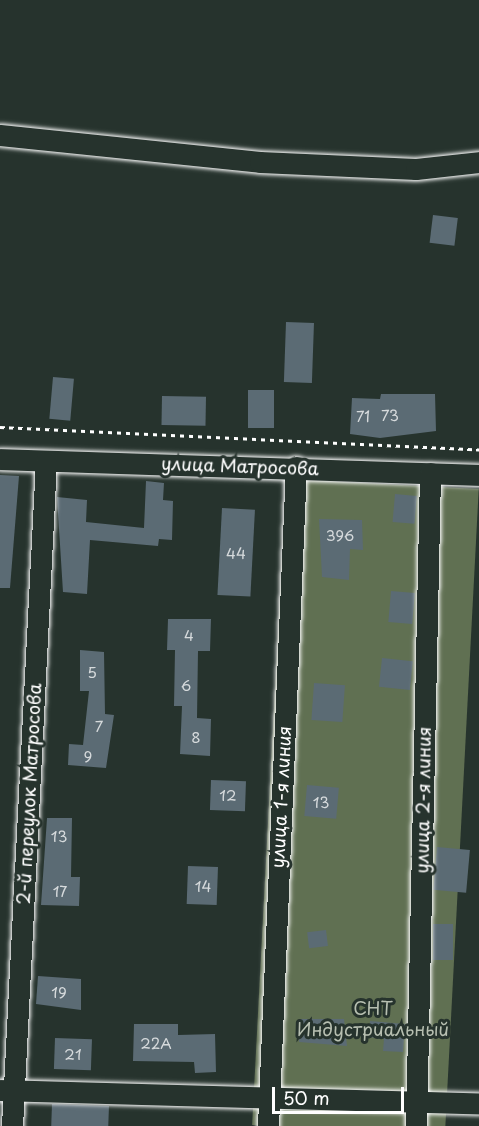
<!DOCTYPE html>
<meta charset="utf-8">
<style>
body{margin:0}
#map{position:relative;width:479px;height:1126px;overflow:hidden;background:#26332d;font-family:"Playpen Sans",sans-serif}
div>[style]{position:absolute}
.green>*{inset:0;background:#607052;transform-origin:0 0}
.building>*{inset:0;background:#5b6b74;transform-origin:0 0}
.path>*{height:3px;margin-top:-1.5px;transform-origin:0;background:repeating-linear-gradient(90deg,#fff 0 4.5px,transparent 0 9px)}
.roads{filter:drop-shadow(0 0 2px #fff) drop-shadow(0 0 2px #fff)}
.minor>*{height:21px;margin:-10.5px;padding:0 10.5px;transform-origin:10.5px;border-radius:10.5px;background:#26332d}
span{translate:-50% -50%;white-space:nowrap;text-align:center;line-height:1.15;-webkit-text-stroke:6px #26332d;paint-order:stroke}
.number-label{font-size:15px;color:#d6dadc}
.number-label span{-webkit-text-stroke-width:0}
.street-label{font-size:18px;color:#fff}
.park-label{font-size:18px;color:#b7bfb1}
.scale{position:absolute;left:272px;top:1087px;width:132px;height:27px;box-sizing:border-box;border:3px solid #fff;border-top:0;padding-left:8px;font-size:18px;line-height:21px;white-space:nowrap;color:#fff;-webkit-text-stroke:4px #26332d;paint-order:stroke}
</style>
<div id="map">
<div class="green">
<div style="left:286px;top:479px;width:193px;height:647px;rotate:3deg"></div>
</div>
<div class="building">
<div style="left:433px;top:215px;width:25px;height:28px;rotate:7deg"></div>
<div style="left:286px;top:322px;width:28px;height:60px;rotate:2deg"></div>
<div style="left:53px;top:377px;width:21px;height:42px;rotate:5deg"></div>
<div style="left:248px;top:390px;width:26px;height:38px"></div>
<div style="clip-path:polygon(381px 394px,435px 394px,436px 431px,380px 438px,350px 434px,352px 398px,380px 399px)"></div>
<div style="left:162px;top:396px;width:44px;height:29px;rotate:1deg"></div>
<div style="clip-path:polygon(0 475px,19px 476px,10px 588px,0 588px)"></div>
<div style="clip-path:polygon(146px 481px,164px 483px,163px 500px,173px 501px,172px 540px,159px 539px,158px 546px,90px 540px,87px 594px,63px 592px,57px 497px,87px 500px,86px 522px,144px 528px)"></div>
<div style="left:395px;top:494px;width:22px;height:28px;rotate:5deg"></div>
<div style="left:222px;top:508px;width:33px;height:87px;rotate:3deg"></div>
<div style="clip-path:polygon(319px 519px,362px 520px,363px 550px,350px 549px,349px 580px,322px 577px)"></div>
<div style="left:391px;top:591px;width:24px;height:31px;rotate:5deg"></div>
<div style="clip-path:polygon(168px 619px,211px 619px,210px 651px,198px 651px,197px 718px,211px 719px,210px 756px,180px 754px,182px 706px,174px 706px,175px 650px,167px 650px)"></div>
<div style="clip-path:polygon(80px 650px,104px 652px,105px 714px,114px 715px,106px 768px,68px 765px,69px 744px,83px 745px,89px 691px,80px 691px)"></div>
<div style="left:382px;top:658px;width:31px;height:29px;rotate:6deg"></div>
<div style="left:314px;top:683px;width:31px;height:37px;rotate:4deg"></div>
<div style="left:211px;top:780px;width:35px;height:30px;rotate:2deg"></div>
<div style="left:307px;top:785px;width:32px;height:31px;rotate:5deg"></div>
<div style="clip-path:polygon(47px 818px,72px 818px,71px 877px,80px 877px,79px 906px,41px 905px)"></div>
<div style="left:437px;top:847px;width:33px;height:43px;rotate:5deg"></div>
<div style="left:188px;top:866px;width:30px;height:38px;rotate:2deg"></div>
<div style="left:433px;top:924px;width:20px;height:36px"></div>
<div style="left:326px;top:930px;width:16px;height:19px;rotate:83deg"></div>
<div style="clip-path:polygon(38px 976px,81px 979px,81px 1010px,36px 1004px)"></div>
<div style="clip-path:polygon(300px 1019px,344px 1019px,347px 1046px,299px 1042px)"></div>
<div style="clip-path:polygon(370px 1021px,405px 1024px,403px 1052px,383px 1051px,384px 1039px,369px 1037px)"></div>
<div style="clip-path:polygon(134px 1024px,178px 1024px,178px 1035px,215px 1034px,216px 1072px,195px 1073px,194px 1062px,133px 1061px)"></div>
<div style="left:55px;top:1038px;width:37px;height:31px;rotate:2deg"></div>
<div style="left:52px;top:1104px;width:57px;height:22px;rotate:2deg"></div>
</div>
<div class="path">
<div style="left:0;top:427px;width:480px;rotate:2.7deg"></div>
</div>
<div class="roads">
<div class="minor">
<div style="left:0;top:135px;width:261px;rotate:5.9deg"></div>
<div style="left:260px;top:162px;width:156px;rotate:2.6deg"></div>
<div style="left:416px;top:169px;width:63px;rotate:-6.3deg"></div>
<div style="left:0;top:459px;width:479px;rotate:1.9deg"></div>
<div style="left:0;top:1090px;width:479px;rotate:1.6deg"></div>
<div style="left:12px;top:1126px;width:666px;rotate:-87.07deg"></div>
<div style="left:268px;top:1126px;width:660px;rotate:-87.57deg"></div>
<div style="left:416px;top:1126px;width:653px;rotate:-88.77deg"></div>
</div>
</div>
<div class="number-label">
<span style="left:390px;top:415px">73</span>
<span style="left:363px;top:416px">71</span>
<span style="left:340px;top:535px">396</span>
<span style="left:236px;top:553px">44</span>
<span style="left:189px;top:635px">4</span>
<span style="left:92px;top:672px">5</span>
<span style="left:186px;top:685px">6</span>
<span style="left:99px;top:726px">7</span>
<span style="left:196px;top:737px">8</span>
<span style="left:88px;top:756px">9</span>
<span style="left:228px;top:795px">12</span>
<span style="left:321px;top:802px">13</span>
<span style="left:59px;top:836px">13</span>
<span style="left:203px;top:886px">14</span>
<span style="left:60px;top:891px">17</span>
<span style="left:59px;top:992px">19</span>
<span style="left:156px;top:1043px">22А</span>
<span style="left:73px;top:1054px">21</span>
</div>
<div class="street-label">
<span style="left:240px;top:466px;rotate:2deg">улица Матросова</span>
<span style="left:29px;top:794px;rotate:-87deg">2-й переулок Матросова</span>
<span style="left:281px;top:797px;rotate:-87deg">улица 1-я линия</span>
<span style="left:423px;top:800px;rotate:-89deg">улица 2-я линия</span>
</div>
<div class="park-label">
<span style="left:373px;top:1019px">СНТ<br>Индустриальный</span>
</div>
<div class="scale">50 m</div>
</div>
